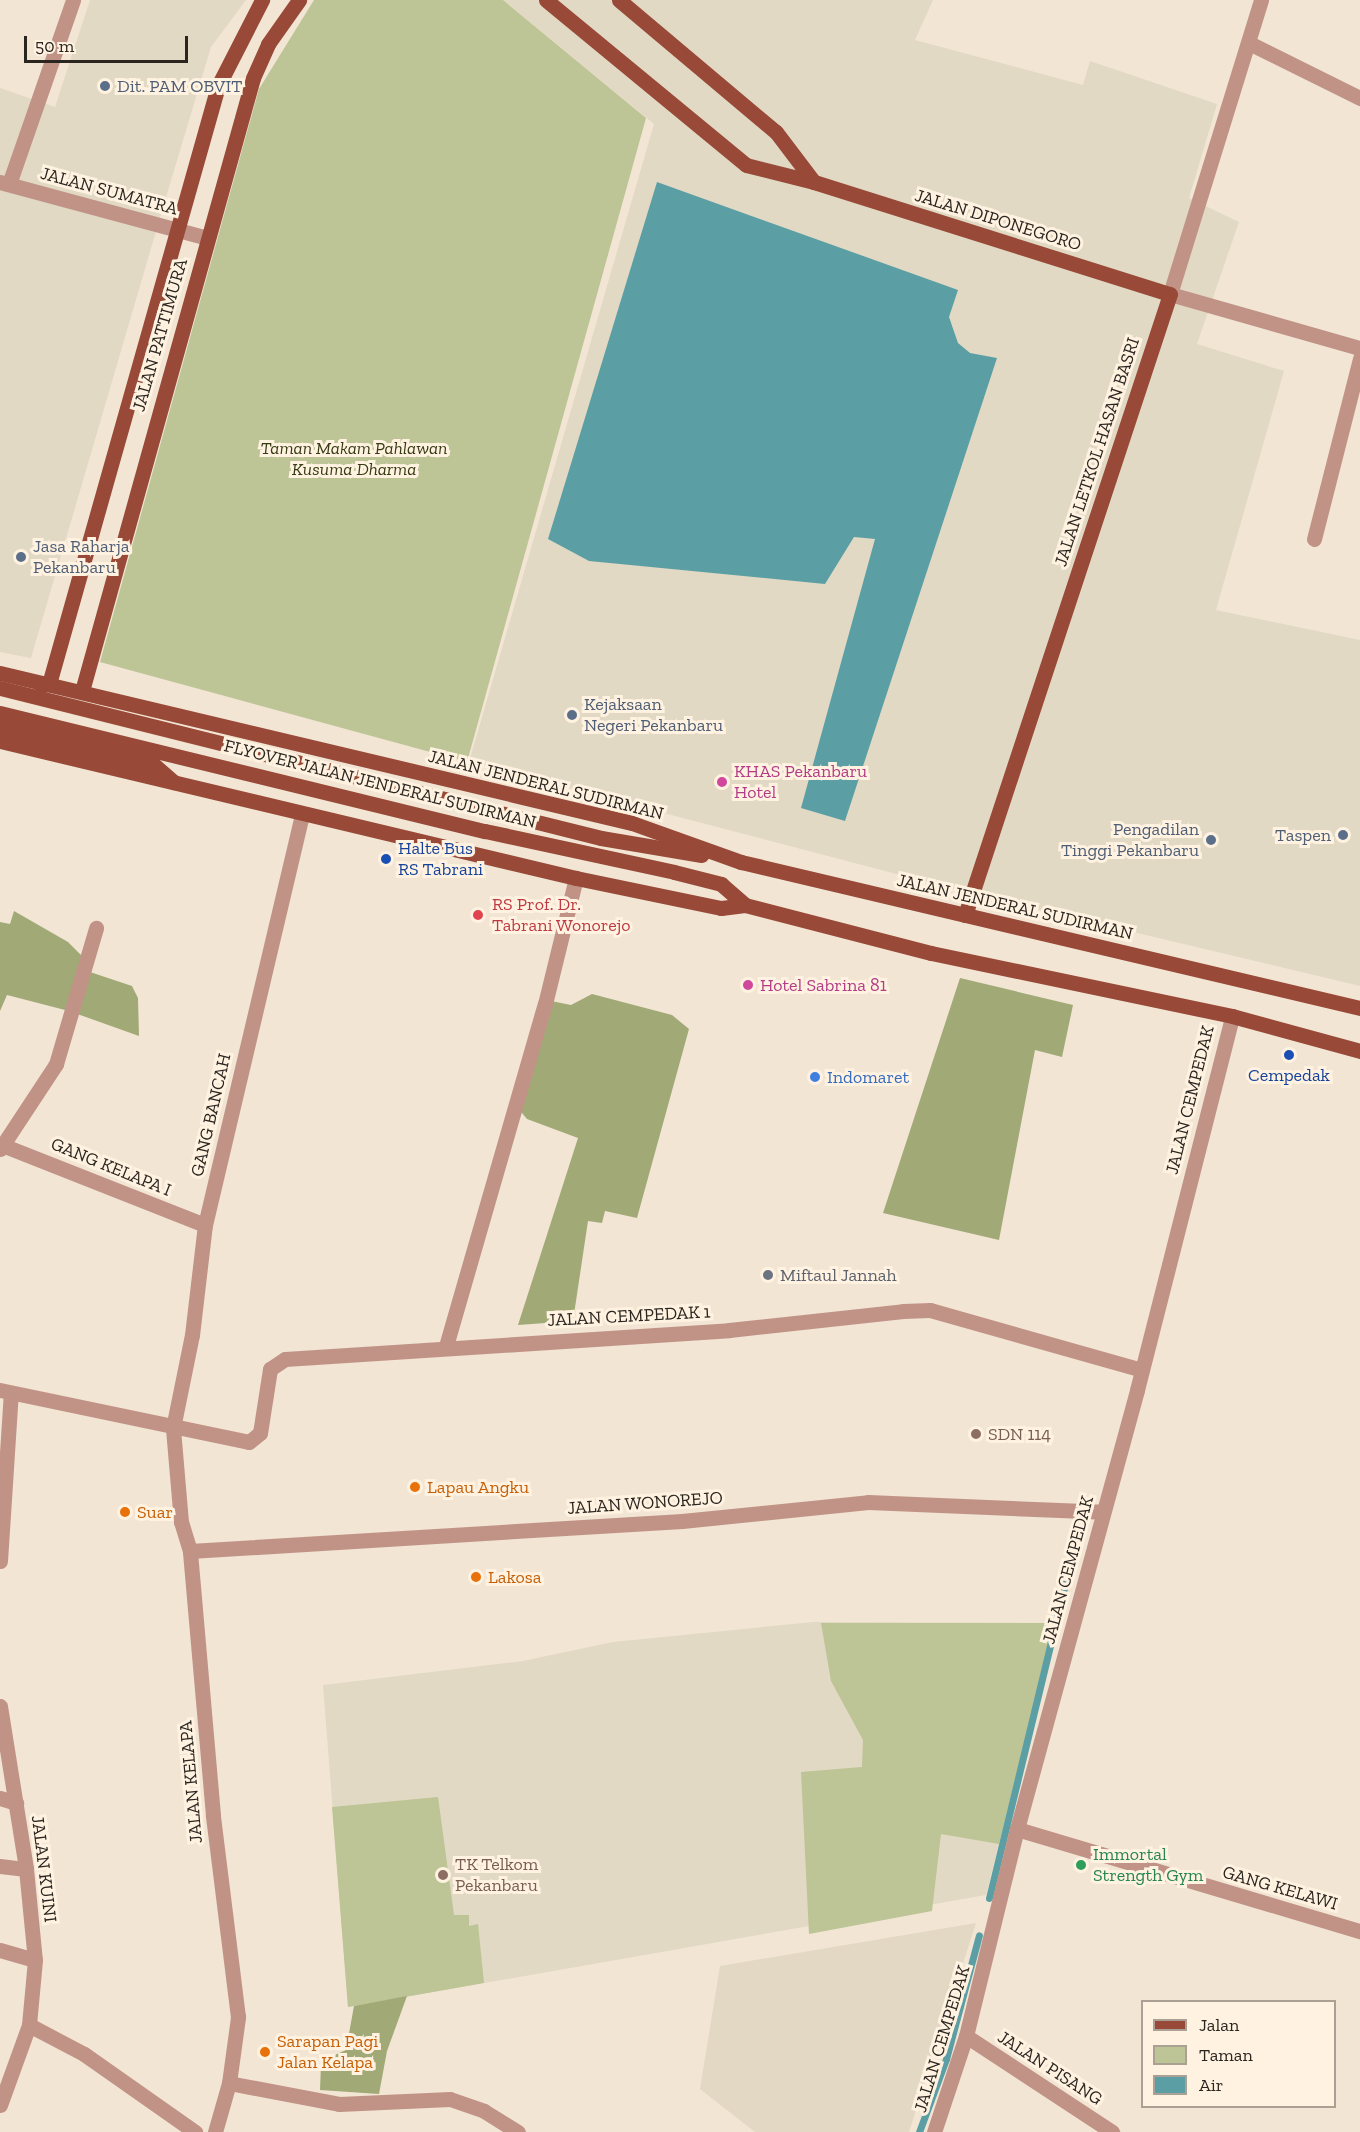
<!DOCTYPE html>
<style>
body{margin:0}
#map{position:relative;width:1360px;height:2132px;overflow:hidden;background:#f2e5d4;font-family:"Zilla Slab",serif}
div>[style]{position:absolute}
.commercial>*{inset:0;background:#e1d9c4}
.industrial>*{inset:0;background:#e3d8c4}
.green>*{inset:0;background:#bdc495}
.forest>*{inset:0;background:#a1a976}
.water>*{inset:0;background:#5b9fa5}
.stream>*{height:7px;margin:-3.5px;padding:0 3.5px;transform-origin:3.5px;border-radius:3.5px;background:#5b9fa5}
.minor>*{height:15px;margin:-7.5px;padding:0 7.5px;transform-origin:7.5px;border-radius:7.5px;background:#c19387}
.major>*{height:15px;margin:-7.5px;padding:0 7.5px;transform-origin:7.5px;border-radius:7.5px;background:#984937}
.dots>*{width:16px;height:16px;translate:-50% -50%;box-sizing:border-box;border:3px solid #fff2e1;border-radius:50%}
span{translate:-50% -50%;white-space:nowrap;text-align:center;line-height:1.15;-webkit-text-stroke:6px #fff2e1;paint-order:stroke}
.service-label{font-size:18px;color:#4e5e75}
.left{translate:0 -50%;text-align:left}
.right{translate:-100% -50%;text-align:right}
.street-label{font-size:18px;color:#2a251f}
.park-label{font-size:18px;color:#363b13;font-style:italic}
.hotel-label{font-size:18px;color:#b23c85}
.transit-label{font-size:18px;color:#164399}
.health-label{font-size:18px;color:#be3a42}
.shop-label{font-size:18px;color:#366cbe}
.worship-label{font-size:18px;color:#5b616d}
.education-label{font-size:18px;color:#785e54}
.food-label{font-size:18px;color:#c56008}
.leisure-label{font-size:18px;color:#27864d}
.legend{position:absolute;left:1141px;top:2000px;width:195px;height:108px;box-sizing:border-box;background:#fff2e1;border:2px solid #aaa093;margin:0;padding:8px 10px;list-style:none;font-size:18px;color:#2a251f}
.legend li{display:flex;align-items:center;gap:12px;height:30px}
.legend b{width:30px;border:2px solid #aaa093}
.scale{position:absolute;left:24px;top:36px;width:164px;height:27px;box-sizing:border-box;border:3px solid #2a251f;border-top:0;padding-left:8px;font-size:18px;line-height:21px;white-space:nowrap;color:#2a251f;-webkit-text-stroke:4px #fff2e1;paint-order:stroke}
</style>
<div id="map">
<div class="commercial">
<div style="clip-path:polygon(90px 0,246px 0,211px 47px,158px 224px,0 180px,0 88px,55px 107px)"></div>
<div style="clip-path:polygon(503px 0,933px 0,915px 40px,1083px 85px,1090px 61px,1217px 104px,1189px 198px,1239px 222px,1197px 344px,1284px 371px,1216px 610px,1360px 640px,1360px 986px,969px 893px,469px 762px,654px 124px)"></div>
<div style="clip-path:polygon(0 184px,157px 228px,31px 658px,0 652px)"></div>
<div style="clip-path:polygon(813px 1622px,1054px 1623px,986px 1895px,348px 2007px,323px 1685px,523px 1661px,613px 1642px)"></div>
</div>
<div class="industrial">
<div style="clip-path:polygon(976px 1923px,909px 2132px,755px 2132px,700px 2089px,720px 1966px)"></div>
</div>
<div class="green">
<div style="clip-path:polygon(314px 0,503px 0,646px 118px,467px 762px,100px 662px,259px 89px)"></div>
<div style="clip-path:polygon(821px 1623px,1054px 1623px,999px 1844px,941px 1834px,932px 1911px,809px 1934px,801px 1772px,862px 1767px,863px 1740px,831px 1681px)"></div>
<div style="clip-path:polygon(438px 1797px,454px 1915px,469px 1915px,469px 1926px,478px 1924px,484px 1983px,348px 2007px,332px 1807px)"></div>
</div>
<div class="forest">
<div style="clip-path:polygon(14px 911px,68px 942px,81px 955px,84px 970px,132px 986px,138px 998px,139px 1036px,69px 1011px,7px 995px,0 1011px,0 922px,10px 924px)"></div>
<div style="clip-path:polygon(960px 978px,1073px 1005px,1062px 1057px,1035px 1050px,999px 1240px,883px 1213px)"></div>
<div style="clip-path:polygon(592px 994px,672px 1015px,689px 1029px,637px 1218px,605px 1211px,602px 1223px,588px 1221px,573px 1321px,518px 1325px,578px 1138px,527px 1119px,517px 1107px,551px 1001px,571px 1005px)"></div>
<div style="clip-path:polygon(407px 1996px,387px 2051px,379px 2094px,320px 2090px,321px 2063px,327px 2063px,328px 2058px,346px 2050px,354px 2006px)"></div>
</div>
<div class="water">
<div style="clip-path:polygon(657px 182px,958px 290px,949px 317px,958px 343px,970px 353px,997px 358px,845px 821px,801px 808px,875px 539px,854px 537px,825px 584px,589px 561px,548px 539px)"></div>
</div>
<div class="stream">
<div style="left:989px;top:1898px;width:361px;rotate:-76.4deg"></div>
<div style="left:919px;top:2132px;width:78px;rotate:-69.7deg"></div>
<div style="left:946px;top:2059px;width:128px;rotate:-75.1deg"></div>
</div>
<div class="minor">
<div style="left:1261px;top:0;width:308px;rotate:107.2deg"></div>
<div style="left:1170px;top:294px;width:198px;rotate:15.9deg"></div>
<div style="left:1249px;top:43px;width:124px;rotate:26.4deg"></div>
<div style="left:0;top:182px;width:214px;rotate:15.1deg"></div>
<div style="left:9px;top:184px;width:195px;rotate:-70.8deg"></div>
<div style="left:1314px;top:539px;width:187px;rotate:-75.7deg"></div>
<div style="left:2px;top:1145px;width:218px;rotate:21.5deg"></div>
<div style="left:0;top:1149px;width:102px;rotate:-56.6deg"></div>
<div style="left:56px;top:1064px;width:142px;rotate:-73.6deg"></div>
<div style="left:446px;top:1346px;width:356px;rotate:-73.9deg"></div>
<div style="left:545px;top:1004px;width:130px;rotate:-76.2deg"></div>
<div style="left:0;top:1390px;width:254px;rotate:11.8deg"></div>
<div style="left:249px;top:1442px;width:14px;rotate:-39deg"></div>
<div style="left:260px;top:1433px;width:65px;rotate:-81.1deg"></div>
<div style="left:270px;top:1369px;width:18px;rotate:-34deg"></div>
<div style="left:285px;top:1359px;width:445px;rotate:-3.7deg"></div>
<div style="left:729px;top:1330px;width:175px;rotate:-6.2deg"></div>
<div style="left:903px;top:1311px;width:27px;rotate:-2deg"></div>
<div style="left:930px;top:1310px;width:220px;rotate:15.8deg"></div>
<div style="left:190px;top:1551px;width:493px;rotate:-3.5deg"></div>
<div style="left:682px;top:1521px;width:187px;rotate:-5.8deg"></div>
<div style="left:868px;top:1502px;width:235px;rotate:2.4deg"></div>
<div style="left:0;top:1561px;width:168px;rotate:-86.3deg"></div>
<div style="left:0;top:1706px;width:165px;rotate:80.9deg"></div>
<div style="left:26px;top:1869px;width:91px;rotate:84.4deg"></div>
<div style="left:35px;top:1960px;width:65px;rotate:95.3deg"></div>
<div style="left:29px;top:2025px;width:85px;rotate:109.9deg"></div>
<div style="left:0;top:1798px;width:17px;rotate:17deg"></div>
<div style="left:1017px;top:1829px;width:358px;rotate:16.6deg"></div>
<div style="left:0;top:1866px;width:26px;rotate:7deg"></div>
<div style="left:0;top:1950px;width:36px;rotate:16deg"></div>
<div style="left:29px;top:2025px;width:62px;rotate:27.8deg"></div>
<div style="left:84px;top:2054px;width:136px;rotate:35.1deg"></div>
<div style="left:966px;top:2036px;width:175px;rotate:33.3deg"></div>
<div style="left:229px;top:2083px;width:112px;rotate:10.8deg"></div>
<div style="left:339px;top:2104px;width:111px;rotate:-2.6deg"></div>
<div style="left:450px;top:2099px;width:36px;rotate:19deg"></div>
<div style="left:484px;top:2111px;width:40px;rotate:32deg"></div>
<div style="left:215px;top:2132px;width:51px;rotate:-74.1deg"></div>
<div style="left:229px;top:2083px;width:67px;rotate:-82.2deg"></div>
<div style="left:238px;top:2017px;width:204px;rotate:-97.1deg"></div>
<div style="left:213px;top:1815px;width:265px;rotate:-95deg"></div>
<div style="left:190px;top:1551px;width:30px;rotate:-107deg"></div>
<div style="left:181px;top:1522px;width:94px;rotate:-94.9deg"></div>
<div style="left:173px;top:1428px;width:95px;rotate:-78.5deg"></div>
<div style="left:192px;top:1335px;width:111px;rotate:-83.3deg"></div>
<div style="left:205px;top:1225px;width:422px;rotate:-76.7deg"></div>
<div style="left:934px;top:2132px;width:101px;rotate:-71.6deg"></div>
<div style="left:966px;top:2036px;width:213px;rotate:-76.2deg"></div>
<div style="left:1017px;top:1829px;width:455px;rotate:-74.7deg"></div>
<div style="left:1137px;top:1390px;width:386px;rotate:-75.7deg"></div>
</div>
<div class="major">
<div style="left:546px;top:0;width:259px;rotate:39.5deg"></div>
<div style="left:746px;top:165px;width:70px;rotate:14deg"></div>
<div style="left:814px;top:182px;width:373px;rotate:17.5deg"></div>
<div style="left:1170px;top:294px;width:654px;rotate:108.27deg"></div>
<div style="left:619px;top:0;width:205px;rotate:40.1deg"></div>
<div style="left:776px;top:132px;width:63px;rotate:52.8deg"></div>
<div style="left:0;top:673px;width:650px;rotate:13.35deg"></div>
<div style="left:632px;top:823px;width:116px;rotate:19.7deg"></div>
<div style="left:741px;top:862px;width:636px;rotate:13.27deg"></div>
<div style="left:41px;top:685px;width:8px;rotate:-7deg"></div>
<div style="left:49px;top:684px;width:621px;rotate:-74.22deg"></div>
<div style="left:218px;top:86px;width:97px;rotate:-62.9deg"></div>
<div style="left:0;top:688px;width:619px;rotate:14.01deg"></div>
<div style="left:601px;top:838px;width:102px;rotate:9.6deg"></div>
<div style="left:82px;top:691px;width:636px;rotate:-74.41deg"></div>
<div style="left:253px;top:78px;width:37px;rotate:-66deg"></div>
<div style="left:268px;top:44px;width:54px;rotate:-54.8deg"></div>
<div style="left:0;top:713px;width:499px;rotate:13.7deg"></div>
<div style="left:485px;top:831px;width:193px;rotate:12.2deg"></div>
<div style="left:674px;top:872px;width:49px;rotate:14.3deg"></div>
<div style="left:721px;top:884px;width:32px;rotate:41deg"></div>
<div style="left:0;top:727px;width:157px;rotate:13.6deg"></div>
<div style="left:153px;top:764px;width:28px;rotate:41deg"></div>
<div style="left:0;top:741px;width:592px;rotate:13.38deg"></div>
<div style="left:576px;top:878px;width:148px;rotate:11.7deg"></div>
<div style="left:721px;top:908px;width:24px;rotate:-7deg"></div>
<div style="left:745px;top:905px;width:192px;rotate:14.5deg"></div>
<div style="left:931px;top:953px;width:308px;rotate:11.8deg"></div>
<div style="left:1232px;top:1016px;width:133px;rotate:15.3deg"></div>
</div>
<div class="dots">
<div style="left:105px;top:86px;background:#5c6f8a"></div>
<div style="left:21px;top:557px;background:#5c6f8a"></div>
<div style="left:572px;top:715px;background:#5c6f8a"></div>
<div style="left:722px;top:782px;background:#d1479c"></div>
<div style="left:1343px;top:835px;background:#5c6f8a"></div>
<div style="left:1211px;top:840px;background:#5c6f8a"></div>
<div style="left:386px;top:859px;background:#1a4fb4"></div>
<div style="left:478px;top:915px;background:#e0444e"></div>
<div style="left:748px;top:985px;background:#d1479c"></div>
<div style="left:1289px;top:1055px;background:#1a4fb4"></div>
<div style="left:815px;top:1077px;background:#3f7fe0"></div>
<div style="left:768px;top:1275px;background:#6b7280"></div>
<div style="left:976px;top:1434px;background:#8d6e63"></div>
<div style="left:415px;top:1487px;background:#e8710a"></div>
<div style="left:125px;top:1512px;background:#e8710a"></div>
<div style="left:476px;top:1577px;background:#e8710a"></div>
<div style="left:1081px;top:1865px;background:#2e9e5b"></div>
<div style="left:443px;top:1875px;background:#8d6e63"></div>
<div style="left:265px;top:2052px;background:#e8710a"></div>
</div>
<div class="service-label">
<span class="left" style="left:117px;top:86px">Dit. PAM OBVIT</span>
<span class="left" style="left:33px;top:557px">Jasa Raharja<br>Pekanbaru</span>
<span class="left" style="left:584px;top:715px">Kejaksaan<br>Negeri Pekanbaru</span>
<span class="right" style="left:1199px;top:840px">Pengadilan<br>Tinggi Pekanbaru</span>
<span class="right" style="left:1331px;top:835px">Taspen</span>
</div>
<div class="street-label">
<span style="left:109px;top:191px;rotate:15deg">JALAN SUMATRA</span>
<span style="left:998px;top:220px;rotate:17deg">JALAN DIPONEGORO</span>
<span style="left:160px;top:335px;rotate:-74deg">JALAN PATTIMURA</span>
<span style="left:1097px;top:452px;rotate:-72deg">JALAN LETKOL HASAN BASRI</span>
<span style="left:380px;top:784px;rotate:14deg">FLYOVER JALAN JENDERAL SUDIRMAN</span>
<span style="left:546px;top:785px;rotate:14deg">JALAN JENDERAL SUDIRMAN</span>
<span style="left:1015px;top:907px;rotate:13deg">JALAN JENDERAL SUDIRMAN</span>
<span style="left:1190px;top:1100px;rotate:-76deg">JALAN CEMPEDAK</span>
<span style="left:211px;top:1115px;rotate:-77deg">GANG BANCAH</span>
<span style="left:111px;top:1167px;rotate:22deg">GANG KELAPA I</span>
<span style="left:629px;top:1316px;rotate:-3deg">JALAN CEMPEDAK 1</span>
<span style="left:645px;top:1503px;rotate:-4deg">JALAN WONOREJO</span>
<span style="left:1068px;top:1570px;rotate:-75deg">JALAN CEMPEDAK</span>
<span style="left:191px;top:1782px;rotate:-95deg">JALAN KELAPA</span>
<span style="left:44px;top:1869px;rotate:83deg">JALAN KUINI</span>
<span style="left:1280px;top:1888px;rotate:16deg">GANG KELAWI</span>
<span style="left:942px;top:2039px;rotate:-73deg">JALAN CEMPEDAK</span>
<span style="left:1050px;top:2068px;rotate:33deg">JALAN PISANG</span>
</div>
<div class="park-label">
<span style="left:354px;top:459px">Taman Makam Pahlawan<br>Kusuma Dharma</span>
</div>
<div class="hotel-label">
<span class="left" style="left:734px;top:782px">KHAS Pekanbaru<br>Hotel</span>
<span class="left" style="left:760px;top:985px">Hotel Sabrina 81</span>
</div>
<div class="transit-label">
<span class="left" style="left:398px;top:859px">Halte Bus<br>RS Tabrani</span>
<span style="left:1289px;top:1075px">Cempedak</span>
</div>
<div class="health-label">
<span class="left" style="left:492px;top:915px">RS Prof. Dr.<br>Tabrani Wonorejo</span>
</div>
<div class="shop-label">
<span class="left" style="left:827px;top:1077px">Indomaret</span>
</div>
<div class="worship-label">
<span class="left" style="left:780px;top:1275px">Miftaul Jannah</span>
</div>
<div class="education-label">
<span class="left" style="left:988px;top:1434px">SDN 114</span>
<span class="left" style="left:455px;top:1875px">TK Telkom<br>Pekanbaru</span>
</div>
<div class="food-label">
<span class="left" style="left:427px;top:1487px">Lapau Angku</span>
<span class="left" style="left:137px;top:1512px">Suar</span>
<span class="left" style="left:488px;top:1577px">Lakosa</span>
<span class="left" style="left:277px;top:2052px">Sarapan Pagi<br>Jalan Kelapa</span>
</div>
<div class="leisure-label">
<span class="left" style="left:1093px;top:1865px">Immortal<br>Strength Gym</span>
</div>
<ul class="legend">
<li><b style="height:8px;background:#984937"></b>Jalan</li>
<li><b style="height:16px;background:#bdc495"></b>Taman</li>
<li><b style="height:16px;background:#5b9fa5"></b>Air</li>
</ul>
<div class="scale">50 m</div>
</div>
